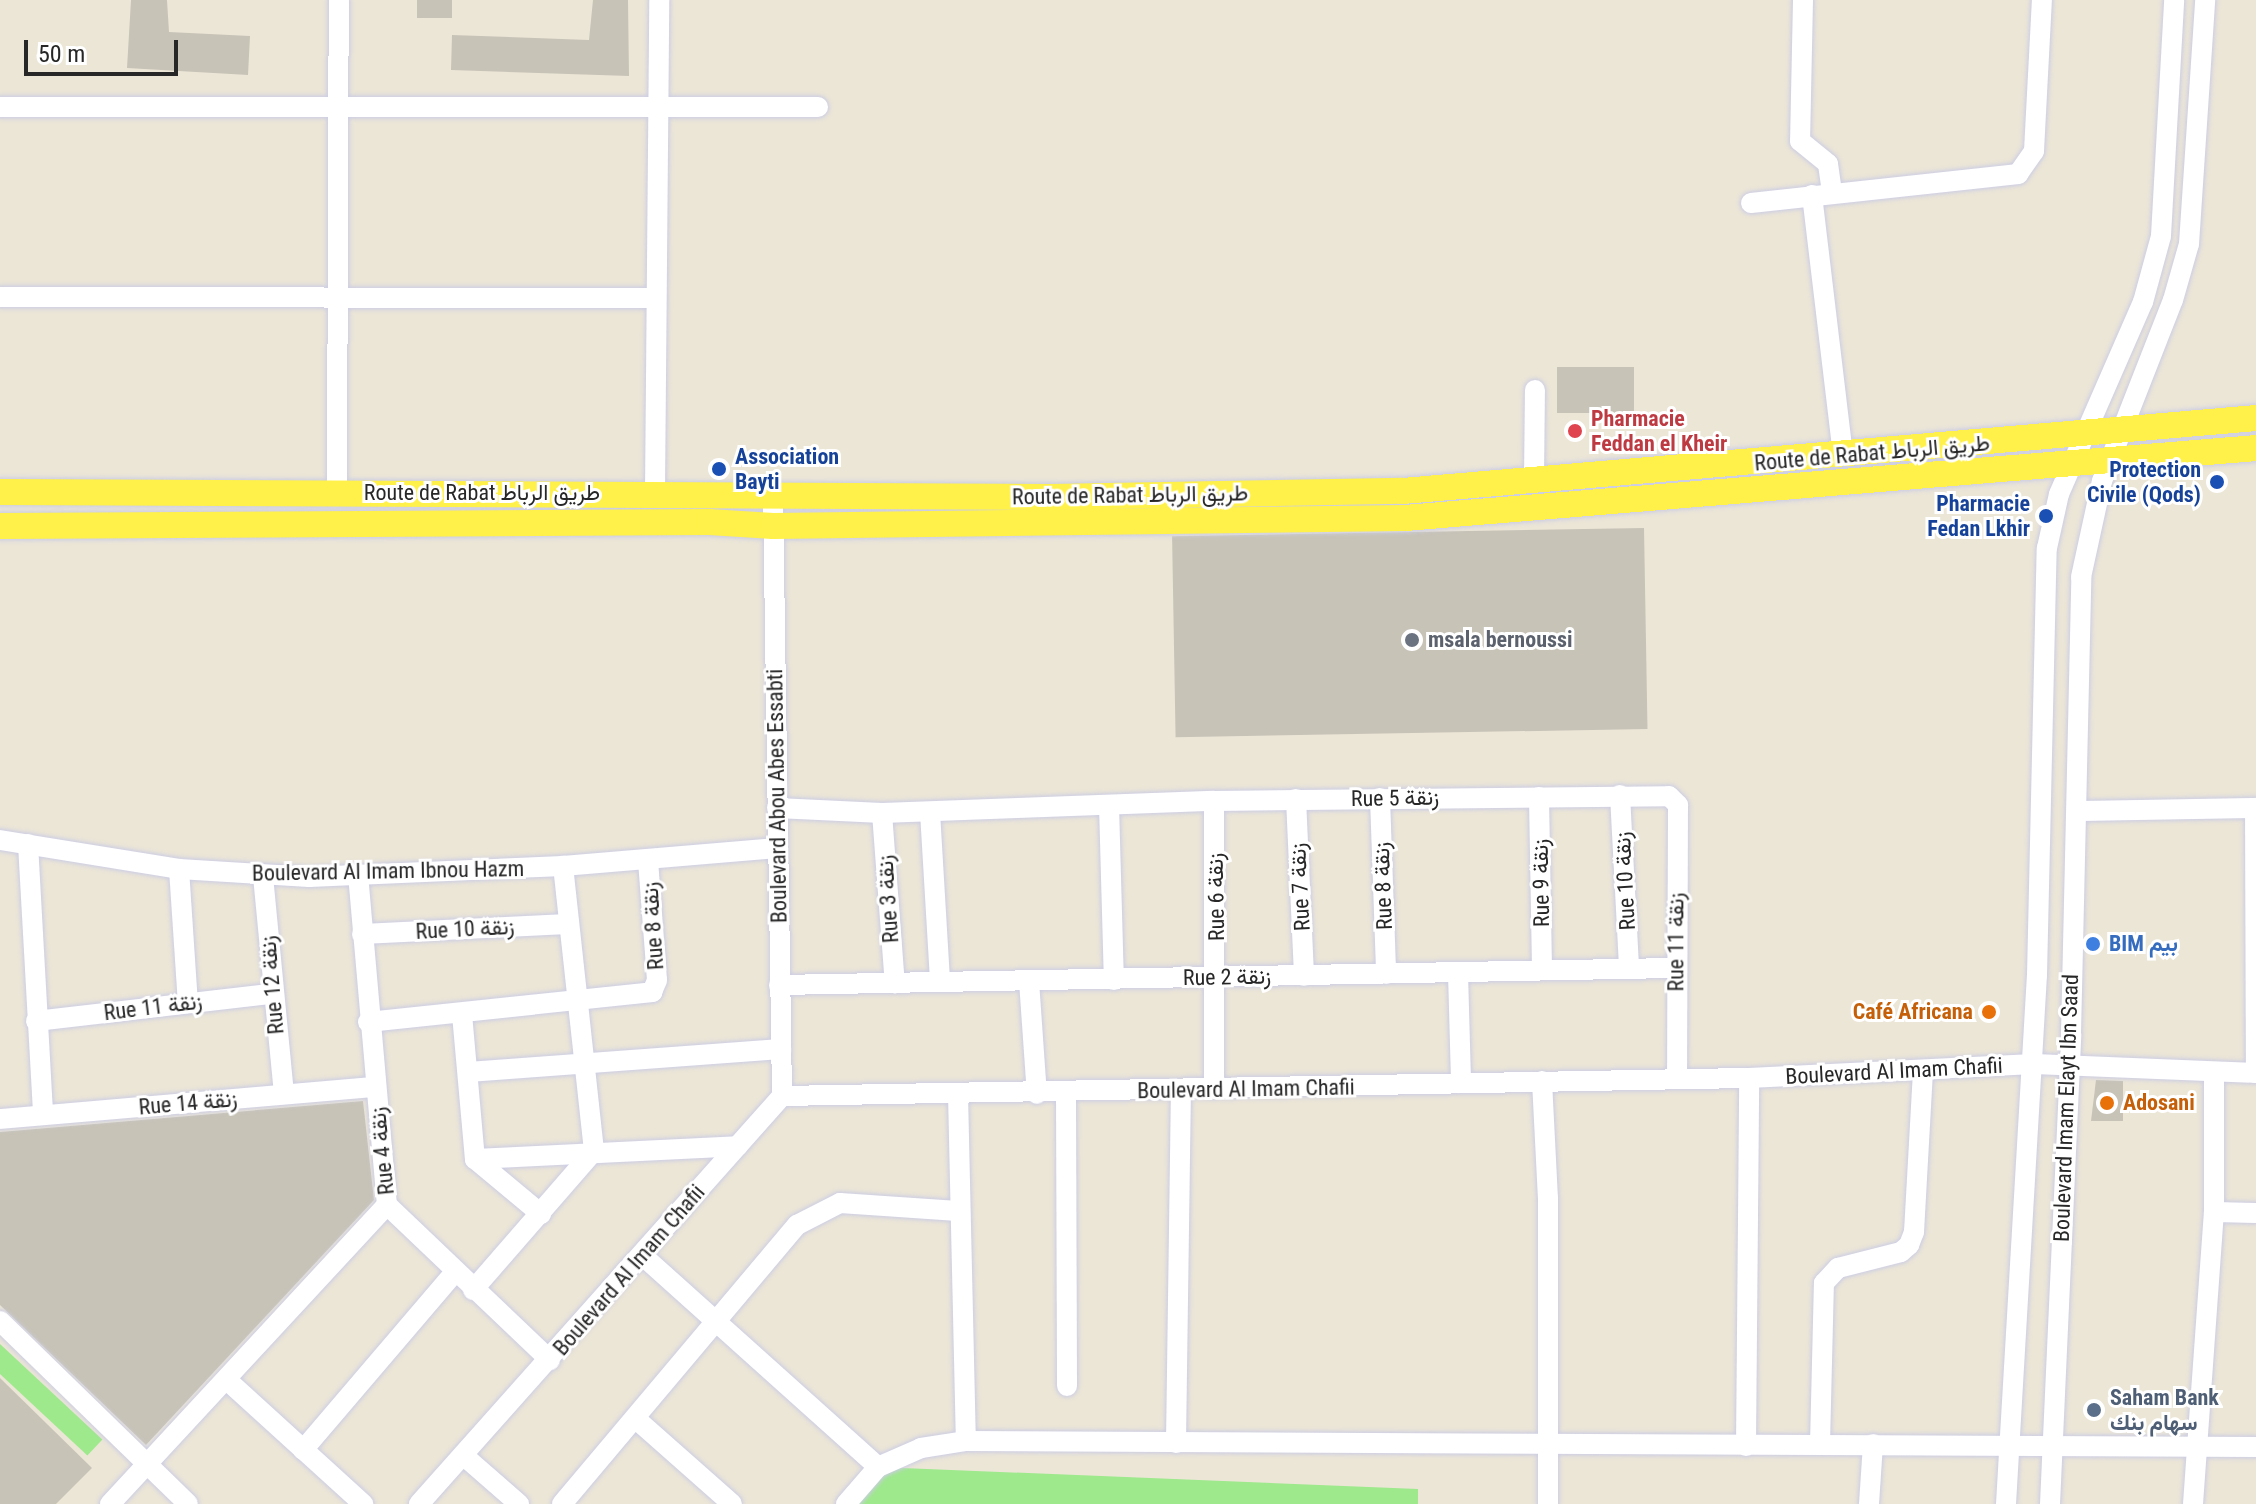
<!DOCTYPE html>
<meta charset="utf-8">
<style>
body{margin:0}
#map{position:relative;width:2256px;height:1504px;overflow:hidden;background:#ece6d7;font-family:"Roboto Condensed",Vazirmatn,sans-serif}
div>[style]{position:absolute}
.green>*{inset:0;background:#9ee98c;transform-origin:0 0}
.building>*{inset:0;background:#c7c3b7;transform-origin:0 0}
.roads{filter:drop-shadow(0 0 2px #cccde3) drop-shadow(0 0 2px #cccde3)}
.minor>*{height:20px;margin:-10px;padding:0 10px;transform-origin:10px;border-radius:10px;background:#fff}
.major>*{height:26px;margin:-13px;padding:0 13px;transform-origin:13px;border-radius:13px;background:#fff149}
.dots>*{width:22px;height:22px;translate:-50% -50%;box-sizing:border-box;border:4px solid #fff;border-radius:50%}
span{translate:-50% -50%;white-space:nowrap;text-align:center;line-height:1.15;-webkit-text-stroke:6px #fff;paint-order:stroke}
.health-label{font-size:22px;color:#be3a42;font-weight:700}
.left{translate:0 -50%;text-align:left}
.street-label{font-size:22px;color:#272727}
.transit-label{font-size:22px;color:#164399;font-weight:700}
.right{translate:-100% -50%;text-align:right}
.worship-label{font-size:22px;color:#5b616d;font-weight:700}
.shop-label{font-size:22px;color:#366cbe;font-weight:700}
.food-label{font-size:22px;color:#c56008;font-weight:700}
.service-label{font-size:22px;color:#4e5e75;font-weight:700}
.scale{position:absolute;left:24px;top:40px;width:154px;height:36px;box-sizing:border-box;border:4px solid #272727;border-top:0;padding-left:10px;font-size:24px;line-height:28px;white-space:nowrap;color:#272727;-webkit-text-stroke:6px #fff;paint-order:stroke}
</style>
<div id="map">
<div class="green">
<div style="left:0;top:1344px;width:140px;height:22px;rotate:43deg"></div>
<div style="clip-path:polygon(878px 1467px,1418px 1489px,1418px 1504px,851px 1504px)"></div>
</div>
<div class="building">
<div style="clip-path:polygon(131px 0,167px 0,169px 32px,250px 36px,248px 75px,127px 68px)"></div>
<div style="left:417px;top:0;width:35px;height:18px"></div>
<div style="clip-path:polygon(593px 0,628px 0,629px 76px,451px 70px,452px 35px,589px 40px)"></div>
<div style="left:1557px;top:367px;width:77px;height:46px"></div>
<div style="left:1644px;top:528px;width:201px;height:472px;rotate:89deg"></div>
<div style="clip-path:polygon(2096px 1080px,2123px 1081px,2123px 1121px,2091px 1121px)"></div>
<div style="clip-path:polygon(363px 1101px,374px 1200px,146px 1445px,0 1305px,0 1132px)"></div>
<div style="clip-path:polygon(0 1378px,92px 1468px,56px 1504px,0 1504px)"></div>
</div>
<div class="roads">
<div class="minor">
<div style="left:1803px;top:0;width:141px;rotate:91.2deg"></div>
<div style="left:1800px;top:141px;width:36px;rotate:39deg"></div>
<div style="left:1828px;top:164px;width:29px;rotate:82deg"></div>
<div style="left:0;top:107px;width:818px"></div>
<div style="left:1812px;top:195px;width:262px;rotate:83.2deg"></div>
<div style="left:1751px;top:203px;width:269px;rotate:-6.2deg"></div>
<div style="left:2018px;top:174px;width:28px;rotate:-55deg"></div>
<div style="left:2034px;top:151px;width:151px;rotate:-87deg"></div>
<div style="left:0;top:297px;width:653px;rotate:0.09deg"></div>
<div style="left:1534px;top:480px;width:90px;rotate:-89.4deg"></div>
<div style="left:655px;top:492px;width:492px;rotate:-89.5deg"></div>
<div style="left:337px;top:494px;width:494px;rotate:-89.8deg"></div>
<div style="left:773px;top:497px;width:599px;rotate:89.14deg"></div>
<div style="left:1620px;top:795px;width:172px;rotate:87deg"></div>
<div style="left:1539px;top:797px;width:172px;rotate:89deg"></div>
<div style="left:1380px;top:798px;width:176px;rotate:88deg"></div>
<div style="left:1296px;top:799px;width:177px;rotate:87.4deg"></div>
<div style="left:1214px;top:801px;width:288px;rotate:90deg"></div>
<div style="left:1109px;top:805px;width:175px;rotate:88.4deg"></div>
<div style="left:777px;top:808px;width:105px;rotate:2.7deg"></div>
<div style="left:882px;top:813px;width:332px;rotate:-2.1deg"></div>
<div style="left:1214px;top:801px;width:455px;rotate:-0.6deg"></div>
<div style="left:1669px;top:796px;width:13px;rotate:45deg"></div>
<div style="left:1678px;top:805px;width:274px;rotate:90.2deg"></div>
<div style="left:2255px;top:808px;width:265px;rotate:89.8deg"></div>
<div style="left:2077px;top:811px;width:179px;rotate:-1deg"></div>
<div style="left:930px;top:812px;width:170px;rotate:86.6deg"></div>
<div style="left:882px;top:813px;width:171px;rotate:85.7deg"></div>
<div style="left:0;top:840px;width:181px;rotate:9.2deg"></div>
<div style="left:179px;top:869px;width:130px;rotate:3.5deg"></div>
<div style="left:309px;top:877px;width:254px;rotate:-2.5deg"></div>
<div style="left:563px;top:866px;width:215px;rotate:-4.8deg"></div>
<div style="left:28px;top:844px;width:271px;rotate:86.8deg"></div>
<div style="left:179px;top:869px;width:134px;rotate:86.2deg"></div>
<div style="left:358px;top:874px;width:332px;rotate:85deg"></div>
<div style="left:387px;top:1205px;width:225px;rotate:43.6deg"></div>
<div style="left:263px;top:876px;width:219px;rotate:84.5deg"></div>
<div style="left:362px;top:934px;width:206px;rotate:-2.8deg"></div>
<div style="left:1458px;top:973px;width:110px;rotate:88.4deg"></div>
<div style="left:1029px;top:981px;width:113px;rotate:86deg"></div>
<div style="left:779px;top:985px;width:896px;rotate:-1.09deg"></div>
<div style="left:462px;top:1014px;width:146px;rotate:84.9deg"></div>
<div style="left:475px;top:1159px;width:86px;rotate:39.8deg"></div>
<div style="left:36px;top:1021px;width:237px;rotate:-6.6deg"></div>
<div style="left:368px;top:1022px;width:286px;rotate:-6deg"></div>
<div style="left:652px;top:992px;width:13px;rotate:-67deg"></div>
<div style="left:657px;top:980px;width:121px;rotate:-94.3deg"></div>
<div style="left:468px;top:1072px;width:314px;rotate:-4.2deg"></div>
<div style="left:1542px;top:1081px;width:117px;rotate:87.1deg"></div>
<div style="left:1548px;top:1198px;width:306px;rotate:90deg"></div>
<div style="left:958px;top:1094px;width:347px;rotate:88.7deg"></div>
<div style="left:1066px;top:1094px;width:292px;rotate:89.8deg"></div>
<div style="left:0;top:1119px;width:376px;rotate:-4.9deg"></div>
<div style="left:475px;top:1159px;width:263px;rotate:-2.8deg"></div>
<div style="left:2214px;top:1212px;width:42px;rotate:1.4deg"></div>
<div style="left:643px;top:1256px;width:316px;rotate:41.9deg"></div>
<div style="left:878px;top:1467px;width:49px;rotate:130.9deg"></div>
<div style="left:473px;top:1290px;width:184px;rotate:-49deg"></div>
<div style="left:594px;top:1151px;width:287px;rotate:-96.2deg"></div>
<div style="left:0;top:1321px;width:262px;rotate:44.2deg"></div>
<div style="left:228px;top:1381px;width:183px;rotate:42.3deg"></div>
<div style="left:636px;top:1419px;width:128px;rotate:41.5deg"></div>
<div style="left:1176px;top:1443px;width:353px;rotate:-89.2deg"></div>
<div style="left:1820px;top:1444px;width:161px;rotate:-88.6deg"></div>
<div style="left:1824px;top:1283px;width:21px;rotate:-47deg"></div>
<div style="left:1838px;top:1268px;width:65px;rotate:-14.3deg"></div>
<div style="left:1901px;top:1252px;width:11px;rotate:-41deg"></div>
<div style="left:1909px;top:1245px;width:14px;rotate:-69deg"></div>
<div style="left:1914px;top:1232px;width:162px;rotate:-86.8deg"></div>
<div style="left:1746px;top:1446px;width:368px;rotate:-89.5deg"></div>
<div style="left:303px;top:1450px;width:234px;rotate:-49.5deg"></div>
<div style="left:464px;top:1456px;width:73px;rotate:41.1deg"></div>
<div style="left:878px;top:1467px;width:47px;rotate:-23.8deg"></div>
<div style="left:921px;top:1448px;width:46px;rotate:-8.8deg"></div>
<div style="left:966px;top:1441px;width:1290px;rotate:0.27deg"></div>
<div style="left:110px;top:1504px;width:408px;rotate:-47.2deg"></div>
<div style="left:419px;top:1504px;width:546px;rotate:-48.34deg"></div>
<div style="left:782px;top:1096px;width:967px;rotate:-1.07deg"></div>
<div style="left:1749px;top:1078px;width:285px;rotate:-2.8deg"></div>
<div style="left:2034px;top:1064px;width:222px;rotate:2.3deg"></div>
<div style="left:562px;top:1504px;width:365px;rotate:-49.9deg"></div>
<div style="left:797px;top:1225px;width:48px;rotate:-27.1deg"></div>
<div style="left:840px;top:1203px;width:118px;rotate:3.9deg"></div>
<div style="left:1869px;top:1504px;width:60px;rotate:-86.2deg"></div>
<div style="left:2006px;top:1504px;width:530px;rotate:-86.65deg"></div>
<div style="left:2037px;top:975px;width:427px;rotate:-88.7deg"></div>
<div style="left:2047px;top:548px;width:55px;rotate:-77.5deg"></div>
<div style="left:2059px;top:494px;width:210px;rotate:-66.4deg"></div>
<div style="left:2143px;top:302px;width:68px;rotate:-74.7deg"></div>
<div style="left:2161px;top:236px;width:236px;rotate:-86.8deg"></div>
<div style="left:2050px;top:1504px;width:470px;rotate:-87.4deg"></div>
<div style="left:2071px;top:1034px;width:457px;rotate:-88.7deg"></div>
<div style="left:2081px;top:577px;width:98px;rotate:-77.7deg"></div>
<div style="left:2102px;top:481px;width:194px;rotate:-68.6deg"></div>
<div style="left:2173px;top:300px;width:58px;rotate:-74.1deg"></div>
<div style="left:2189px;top:244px;width:245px;rotate:-86.2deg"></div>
<div style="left:2193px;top:1504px;width:293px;rotate:-85.9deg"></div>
<div style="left:2214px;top:1212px;width:139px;rotate:-90deg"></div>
</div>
<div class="major">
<div style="left:0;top:492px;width:1050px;rotate:0.27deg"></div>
<div style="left:1050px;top:497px;width:353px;rotate:-1deg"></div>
<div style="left:1403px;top:491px;width:856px;rotate:-4.89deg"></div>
<div style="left:0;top:526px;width:709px;rotate:-0.32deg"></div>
<div style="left:709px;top:522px;width:64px;rotate:3.6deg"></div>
<div style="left:773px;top:526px;width:632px;rotate:-0.73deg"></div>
<div style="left:1405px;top:518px;width:854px;rotate:-4.7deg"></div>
</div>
</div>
<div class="dots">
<div style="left:1575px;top:431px;background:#e0444e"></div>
<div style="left:719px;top:469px;background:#1a4fb4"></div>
<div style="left:2217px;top:482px;background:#1a4fb4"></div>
<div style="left:2046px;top:516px;background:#1a4fb4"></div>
<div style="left:1412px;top:640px;background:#6b7280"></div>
<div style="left:2093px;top:944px;background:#3f7fe0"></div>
<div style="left:1989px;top:1012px;background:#e8710a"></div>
<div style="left:2107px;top:1103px;background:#e8710a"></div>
<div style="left:2094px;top:1410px;background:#5c6f8a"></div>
</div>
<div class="health-label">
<span class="left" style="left:1591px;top:431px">Pharmacie<br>Feddan el Kheir</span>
</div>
<div class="street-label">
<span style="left:1872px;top:453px;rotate:-5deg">Route de Rabat طريق الرباط</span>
<span style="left:482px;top:493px">Route de Rabat طريق الرباط</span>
<span style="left:1130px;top:495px;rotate:-1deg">Route de Rabat طريق الرباط</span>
<span style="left:777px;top:796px;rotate:-91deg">Boulevard Abou Abes Essabti</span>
<span style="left:1395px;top:798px;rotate:-1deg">Rue 5 زنقة</span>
<span style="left:388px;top:871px;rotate:-1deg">Boulevard Al Imam Ibnou Hazm</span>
<span style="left:1625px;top:881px;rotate:-93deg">Rue 10 زنقة</span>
<span style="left:1541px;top:883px;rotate:-91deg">Rue 9 زنقة</span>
<span style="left:1383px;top:886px;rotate:-92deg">Rue 8 زنقة</span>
<span style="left:1300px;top:887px;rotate:-93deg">Rue 7 زنقة</span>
<span style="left:1216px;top:897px;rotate:-91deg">Rue 6 زنقة</span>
<span style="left:888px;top:899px;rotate:-94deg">Rue 3 زنقة</span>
<span style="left:653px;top:926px;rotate:-94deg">Rue 8 زنقة</span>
<span style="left:465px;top:929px;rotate:-3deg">Rue 10 زنقة</span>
<span style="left:1676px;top:942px;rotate:-90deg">Rue 11 زنقة</span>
<span style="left:1227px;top:977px;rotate:-1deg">Rue 2 زنقة</span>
<span style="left:272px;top:985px;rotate:-95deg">Rue 12 زنقة</span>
<span style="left:153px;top:1007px;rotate:-7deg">Rue 11 زنقة</span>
<span style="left:1894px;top:1071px;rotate:-3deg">Boulevard Al Imam Chafii</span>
<span style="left:1246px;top:1089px;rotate:-1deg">Boulevard Al Imam Chafii</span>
<span style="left:188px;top:1103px;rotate:-5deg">Rue 14 زنقة</span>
<span style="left:2066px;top:1108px;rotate:-88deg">Boulevard Imam Elayt Ibn Saad</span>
<span style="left:382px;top:1151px;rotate:-96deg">Rue 4 زنقة</span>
<span style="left:629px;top:1270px;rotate:-49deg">Boulevard Al Imam Chafii</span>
</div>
<div class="transit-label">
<span class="left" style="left:735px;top:469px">Association<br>Bayti</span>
<span class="right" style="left:2201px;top:482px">Protection<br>Civile (Qods)</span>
<span class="right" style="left:2030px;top:516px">Pharmacie<br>Fedan Lkhir</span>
</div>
<div class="worship-label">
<span class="left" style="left:1428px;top:640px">msala bernoussi</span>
</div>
<div class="shop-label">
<span class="left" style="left:2109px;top:944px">BIM بيم</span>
</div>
<div class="food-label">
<span class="right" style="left:1973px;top:1012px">Café Africana</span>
<span class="left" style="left:2123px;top:1103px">Adosani</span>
</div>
<div class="service-label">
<span class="left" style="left:2110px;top:1410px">Saham Bank<br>سهام بنك</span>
</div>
<div class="scale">50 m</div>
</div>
